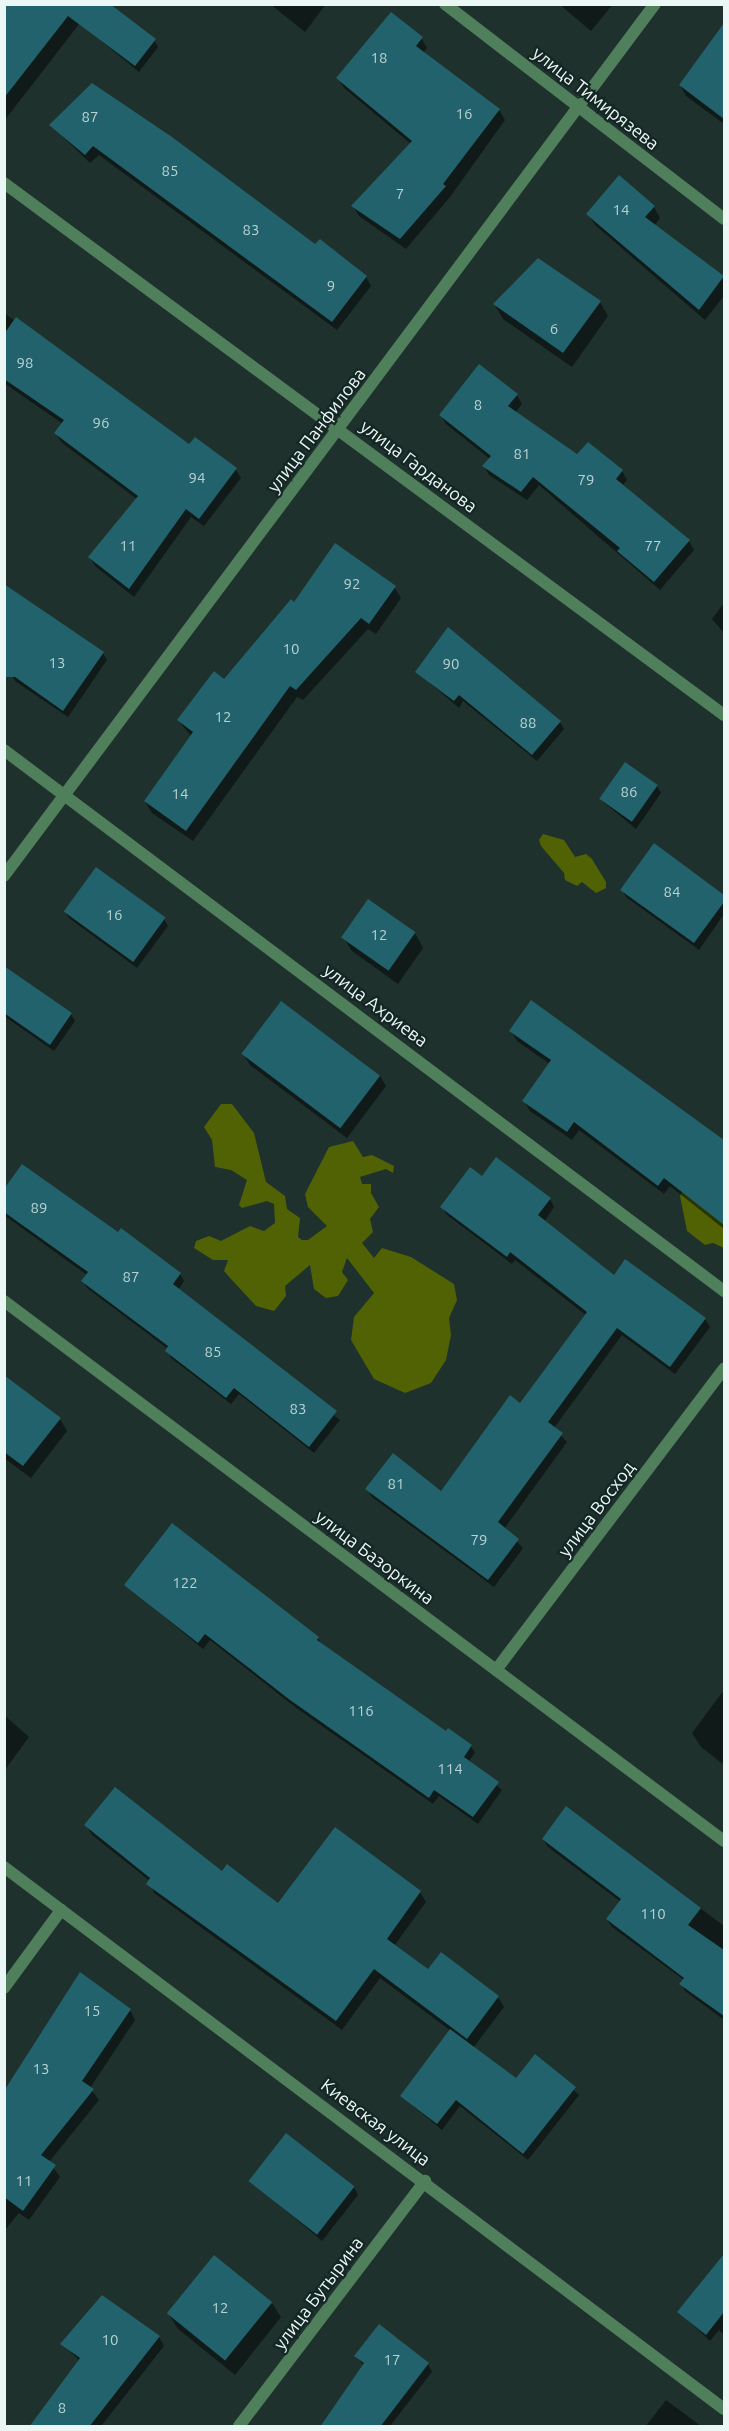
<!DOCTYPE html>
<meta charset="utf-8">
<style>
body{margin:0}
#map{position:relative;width:729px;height:2431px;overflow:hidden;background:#1e312d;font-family:Ubuntu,sans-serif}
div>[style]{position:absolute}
.forest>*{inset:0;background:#506204}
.shadow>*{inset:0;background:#0007}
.building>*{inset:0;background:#22626c;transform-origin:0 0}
.service>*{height:12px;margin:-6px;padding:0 6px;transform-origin:6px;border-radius:6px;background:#507f5b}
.minor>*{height:12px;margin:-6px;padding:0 6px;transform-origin:6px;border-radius:6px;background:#507f5b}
.tertiary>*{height:12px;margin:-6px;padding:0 6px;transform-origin:6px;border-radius:6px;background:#507f5b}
span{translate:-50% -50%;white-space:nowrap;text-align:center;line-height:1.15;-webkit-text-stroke:4.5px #142724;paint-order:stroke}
.number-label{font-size:15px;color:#b9d2d2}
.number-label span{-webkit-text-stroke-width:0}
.street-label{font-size:18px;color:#ebf7f4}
.frame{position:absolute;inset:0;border:6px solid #ebf7f4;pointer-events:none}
</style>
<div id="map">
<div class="forest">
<div style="clip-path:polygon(543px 834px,564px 840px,575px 857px,586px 854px,592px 859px,606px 882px,606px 888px,596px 893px,582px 882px,577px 886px,565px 880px,564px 873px,541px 846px,539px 840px)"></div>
<div style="clip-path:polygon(221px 1104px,232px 1104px,254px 1133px,266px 1182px,285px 1196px,287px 1209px,300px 1218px,298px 1237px,302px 1240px,308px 1240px,327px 1226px,308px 1207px,305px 1194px,329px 1147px,353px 1141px,363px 1157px,372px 1155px,394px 1166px,393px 1173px,386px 1169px,360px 1177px,362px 1184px,371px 1184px,371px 1193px,379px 1207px,370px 1219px,373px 1232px,362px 1243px,374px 1258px,382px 1248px,411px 1257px,454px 1284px,457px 1300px,449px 1318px,451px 1335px,446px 1360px,431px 1383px,405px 1393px,374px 1379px,351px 1340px,354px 1317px,374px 1293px,347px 1258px,342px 1272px,348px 1280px,338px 1296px,326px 1298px,314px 1289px,310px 1265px,285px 1286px,286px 1296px,274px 1311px,256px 1306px,231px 1279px,224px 1271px,228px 1260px,213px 1260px,194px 1248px,196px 1241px,209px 1236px,221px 1241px,250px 1226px,264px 1231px,275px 1223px,274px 1204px,267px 1201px,242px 1208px,239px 1205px,247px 1180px,231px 1170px,215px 1167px,212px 1140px,204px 1127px)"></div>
<div style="clip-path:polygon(683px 1190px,724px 1217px,724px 1248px,713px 1243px,705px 1245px,687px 1231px,680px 1196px)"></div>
</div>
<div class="shadow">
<div style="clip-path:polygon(4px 4px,74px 4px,83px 19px,4px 121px)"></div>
<div style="clip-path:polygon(270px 4px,326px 4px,305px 32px)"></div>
<div style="clip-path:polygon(559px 4px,613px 4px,591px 31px)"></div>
<div style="clip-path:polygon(724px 25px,724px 124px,686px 96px,680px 85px)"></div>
<div style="clip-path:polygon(88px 30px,154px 40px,158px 47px,139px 72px)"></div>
<div style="clip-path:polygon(421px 38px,427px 48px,423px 53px,499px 110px,505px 120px,450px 197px,406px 249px,359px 216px,353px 206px,411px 144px,344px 88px,338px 78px)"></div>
<div style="clip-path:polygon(51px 125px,315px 246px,320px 241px,366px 277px,371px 286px,337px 330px,99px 155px,90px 163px)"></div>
<div style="clip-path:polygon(654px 207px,660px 218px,654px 226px,724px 279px,724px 296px,705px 320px,595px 225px,588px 214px)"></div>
<div style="clip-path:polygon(600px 302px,608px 316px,572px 367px,503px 319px,495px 305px)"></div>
<div style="clip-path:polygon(4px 313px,189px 446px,195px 439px,236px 470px,241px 478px,204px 526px,191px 517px,134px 597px,95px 566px,90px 557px,137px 499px,61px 442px,56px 433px,63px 424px,4px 383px)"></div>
<div style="clip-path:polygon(517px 395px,522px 404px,515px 413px,578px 456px,622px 471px,627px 480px,622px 486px,689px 541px,694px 550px,660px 590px,539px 485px,527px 500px,489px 475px,484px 466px,490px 459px,446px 424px,441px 415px)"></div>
<div style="clip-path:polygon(394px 587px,401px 598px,376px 634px,368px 629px,303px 700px,297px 697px,193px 841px,152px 813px,145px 801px,191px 736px,178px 720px,224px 681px,294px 605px)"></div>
<div style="clip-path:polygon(724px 603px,724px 633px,712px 619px)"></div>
<div style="clip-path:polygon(103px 653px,107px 660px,68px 717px,15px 681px,11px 674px)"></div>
<div style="clip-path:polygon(417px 672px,560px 722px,564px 729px,537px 761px,463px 701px,459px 708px)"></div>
<div style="clip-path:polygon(657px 786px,661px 793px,636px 829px,601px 800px)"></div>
<div style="clip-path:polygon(654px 846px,724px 897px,724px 914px,699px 950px,626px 897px,622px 890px)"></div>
<div style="clip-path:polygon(96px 869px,164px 919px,168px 926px,137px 968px,69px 918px,65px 911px)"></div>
<div style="clip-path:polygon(415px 933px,423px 948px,398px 984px,352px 951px,343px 937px)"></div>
<div style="clip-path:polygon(4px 967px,71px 1014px,75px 1021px,54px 1051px,4px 1016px)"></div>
<div style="clip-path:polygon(531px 1002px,724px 1142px,724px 1229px,670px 1186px,664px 1194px,579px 1130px,572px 1140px,530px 1111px,524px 1101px,550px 1064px,517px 1041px,511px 1031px)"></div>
<div style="clip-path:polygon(243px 1054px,380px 1076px,386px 1086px,347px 1138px,250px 1065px)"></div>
<div style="clip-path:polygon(482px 1178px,550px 1199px,554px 1207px,544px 1222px,614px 1277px,705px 1319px,710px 1327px,675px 1374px,622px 1335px,554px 1428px,567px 1442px,504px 1529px,523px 1548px,494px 1587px,372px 1497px,367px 1489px,441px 1493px,521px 1405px,586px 1315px,515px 1260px,512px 1264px,447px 1215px,442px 1207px)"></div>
<div style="clip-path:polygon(4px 1191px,118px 1234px,180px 1274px,184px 1281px,178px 1290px,340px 1420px,314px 1453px,239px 1394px,231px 1404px,171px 1358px,168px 1349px,87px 1288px,83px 1281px,87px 1275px,4px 1215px)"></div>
<div style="clip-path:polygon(4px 1377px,60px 1419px,67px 1431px,31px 1478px,4px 1458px)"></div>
<div style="clip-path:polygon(126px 1585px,318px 1638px,322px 1646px,446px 1733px,471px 1746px,475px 1753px,468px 1762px,502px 1790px,478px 1824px,439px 1796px,433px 1804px,295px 1707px,210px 1640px,203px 1649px)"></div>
<div style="clip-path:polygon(724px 1690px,724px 1765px,701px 1747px,692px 1733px)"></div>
<div style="clip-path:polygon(4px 1715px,29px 1737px,4px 1771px)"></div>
<div style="clip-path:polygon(567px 1808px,724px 1926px,724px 2020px,685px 1991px,681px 1984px,684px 1980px,612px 1927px,607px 1920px,621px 1902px,548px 1847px,543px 1839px)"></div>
<div style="clip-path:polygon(86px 1825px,223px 1873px,279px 1905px,420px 1892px,426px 1902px,394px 1946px,428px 1971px,442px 1954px,498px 1997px,504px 2007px,473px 2048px,516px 2080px,535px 2056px,579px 2095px,528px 2160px,460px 2106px,442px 2130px,402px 2097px,451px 2031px,380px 1978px,342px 2030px,154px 1893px,150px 1881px,92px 1835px)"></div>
<div style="clip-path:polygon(130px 2010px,135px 2020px,90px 2088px,99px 2100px,49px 2162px,60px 2177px,29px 2220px,19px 2213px,4px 2231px,4px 2092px)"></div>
<div style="clip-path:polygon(251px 2181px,354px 2187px,358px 2195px,322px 2241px)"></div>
<div style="clip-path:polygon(724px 2256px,724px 2335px,719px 2330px,710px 2341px,679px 2312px)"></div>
<div style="clip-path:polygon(214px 2257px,272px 2303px,281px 2317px,235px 2375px,177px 2328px,169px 2314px)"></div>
<div style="clip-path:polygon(159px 2337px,164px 2346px,102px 2425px,104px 2426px,31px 2426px,80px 2361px,62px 2344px)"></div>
<div style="clip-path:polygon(356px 2356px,428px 2364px,432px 2372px,390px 2426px,322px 2426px,364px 2366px)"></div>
<div style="clip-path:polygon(666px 2400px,701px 2426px,646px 2426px)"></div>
</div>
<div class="building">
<div style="clip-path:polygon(4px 4px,110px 4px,156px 39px,135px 66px,68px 16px,4px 98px)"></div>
<div style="clip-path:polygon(391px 12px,423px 37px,416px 46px,500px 109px,443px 184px,446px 186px,400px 239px,351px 206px,412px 141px,336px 78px)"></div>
<div style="clip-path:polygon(724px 23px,724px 119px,679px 85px)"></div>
<div style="clip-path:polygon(92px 83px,172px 137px,315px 244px,320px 239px,367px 276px,332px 322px,93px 146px,85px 155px,49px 125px)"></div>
<div style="clip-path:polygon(619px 175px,655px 206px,645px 217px,724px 276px,699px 310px,586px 214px)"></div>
<div style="clip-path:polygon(538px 258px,601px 301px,563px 353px,493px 304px)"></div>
<div style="clip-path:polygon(16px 317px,189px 444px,195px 437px,237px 468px,199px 519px,186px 509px,129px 589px,88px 557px,138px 496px,54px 433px,64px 420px,4px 379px,4px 334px)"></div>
<div style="clip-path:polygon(479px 364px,518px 394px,508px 406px,577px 454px,588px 442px,623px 470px,616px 479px,690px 540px,654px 582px,617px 551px,620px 548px,533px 477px,521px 492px,482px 466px,491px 456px,439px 415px)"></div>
<div style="clip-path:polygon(335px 543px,396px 586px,369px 624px,361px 618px,296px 690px,290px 686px,186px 831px,144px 801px,193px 732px,177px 720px,214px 671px,224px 679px,291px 599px,294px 602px)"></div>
<div style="clip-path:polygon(4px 584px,104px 652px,63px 711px,15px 677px,4px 677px)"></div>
<div style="clip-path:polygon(448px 627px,561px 721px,532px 755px,459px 695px,454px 701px,415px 672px)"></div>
<div style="left:625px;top:762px;width:40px;height:45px;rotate:35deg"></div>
<div style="clip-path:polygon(654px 843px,724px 895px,724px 902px,694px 943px,620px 890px)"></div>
<div style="left:96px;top:867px;width:86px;height:55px;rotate:36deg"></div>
<div style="left:368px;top:899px;width:58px;height:47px;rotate:35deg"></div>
<div style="clip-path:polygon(4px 966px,72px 1013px,50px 1045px,4px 1013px)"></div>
<div style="clip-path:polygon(531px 1000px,724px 1140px,724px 1225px,664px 1178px,658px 1186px,574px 1122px,567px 1132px,522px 1101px,551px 1060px,509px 1031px)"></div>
<div style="left:281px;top:1001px;width:124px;height:66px;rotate:37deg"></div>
<div style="clip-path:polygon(496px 1157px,551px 1198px,538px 1215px,614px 1275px,625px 1259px,706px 1318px,670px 1367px,617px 1328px,548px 1422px,563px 1433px,498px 1522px,519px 1539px,488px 1580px,365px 1489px,393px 1453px,441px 1491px,510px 1395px,520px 1403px,587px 1312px,510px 1252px,507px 1257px,440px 1207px,470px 1167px,482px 1176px)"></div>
<div style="clip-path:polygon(22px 1164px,118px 1232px,121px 1228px,181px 1273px,173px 1284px,337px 1411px,309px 1447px,234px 1388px,226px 1398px,165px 1351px,168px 1346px,81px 1281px,88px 1272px,4px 1212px,4px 1189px)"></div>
<div style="clip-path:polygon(4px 1375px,61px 1418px,23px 1466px,4px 1452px)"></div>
<div style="clip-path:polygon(172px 1523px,319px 1637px,317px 1640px,446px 1731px,448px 1728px,472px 1745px,464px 1757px,499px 1782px,473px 1817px,434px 1790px,429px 1798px,290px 1700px,205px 1634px,198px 1643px,124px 1585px)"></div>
<div style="clip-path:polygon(115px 1787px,222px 1871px,227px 1864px,278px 1903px,335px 1827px,421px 1891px,387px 1939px,428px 1969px,441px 1952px,499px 1996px,467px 2039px,374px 1969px,336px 2021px,146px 1884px,150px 1878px,84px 1825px)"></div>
<div style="clip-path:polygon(566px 1806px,701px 1908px,688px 1925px,724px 1950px,724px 2016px,679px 1984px,684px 1978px,606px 1919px,621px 1899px,542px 1839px)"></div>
<div style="clip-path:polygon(80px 1972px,131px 2009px,82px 2081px,94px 2089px,41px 2155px,56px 2165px,23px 2211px,4px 2197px,4px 2091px)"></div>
<div style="clip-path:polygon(450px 2029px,516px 2078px,535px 2054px,576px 2087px,523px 2154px,456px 2100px,437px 2124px,400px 2096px)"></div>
<div style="left:286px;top:2133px;width:87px;height:61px;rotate:38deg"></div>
<div style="clip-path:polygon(724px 2254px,724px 2312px,706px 2335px,677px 2312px)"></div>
<div style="left:214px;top:2255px;width:75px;height:75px;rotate:39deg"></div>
<div style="clip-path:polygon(102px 2295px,160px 2336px,89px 2427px,29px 2427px,80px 2358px,60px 2344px)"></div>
<div style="clip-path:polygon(379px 2324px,429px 2363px,380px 2427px,320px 2427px,364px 2363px,354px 2356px)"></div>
</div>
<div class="service">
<div style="left:4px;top:1988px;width:97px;rotate:-53.8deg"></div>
</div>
<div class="minor">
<div style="left:445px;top:4px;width:352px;rotate:37.6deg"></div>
<div style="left:4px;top:750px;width:901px;rotate:36.92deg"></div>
<div style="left:496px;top:1670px;width:378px;rotate:-52.9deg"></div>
<div style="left:4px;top:1867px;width:901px;rotate:36.97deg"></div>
<div style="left:239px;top:2426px;width:308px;rotate:-52.8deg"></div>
</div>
<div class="tertiary">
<div style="left:4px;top:183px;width:895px;rotate:36.46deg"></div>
<div style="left:4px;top:876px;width:1088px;rotate:-53.26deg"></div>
<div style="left:4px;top:1301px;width:900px;rotate:36.87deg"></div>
</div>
<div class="number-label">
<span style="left:379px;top:58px">18</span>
<span style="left:464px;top:114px">16</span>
<span style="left:90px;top:117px">87</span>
<span style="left:170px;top:171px">85</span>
<span style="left:400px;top:194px">7</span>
<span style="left:621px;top:210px">14</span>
<span style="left:251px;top:230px">83</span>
<span style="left:331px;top:286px">9</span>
<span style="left:554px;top:329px">6</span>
<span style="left:25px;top:363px">98</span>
<span style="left:478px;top:405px">8</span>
<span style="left:101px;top:423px">96</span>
<span style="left:522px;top:454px">81</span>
<span style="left:197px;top:478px">94</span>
<span style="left:586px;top:480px">79</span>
<span style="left:128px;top:546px">11</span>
<span style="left:653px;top:546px">77</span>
<span style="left:352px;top:584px">92</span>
<span style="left:291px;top:649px">10</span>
<span style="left:57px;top:663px">13</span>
<span style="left:451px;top:664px">90</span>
<span style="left:223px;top:717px">12</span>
<span style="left:528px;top:723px">88</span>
<span style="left:629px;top:792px">86</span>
<span style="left:180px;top:794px">14</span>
<span style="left:672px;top:892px">84</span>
<span style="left:114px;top:915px">16</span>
<span style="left:379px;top:935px">12</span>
<span style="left:39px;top:1208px">89</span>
<span style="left:131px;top:1277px">87</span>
<span style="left:213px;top:1352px">85</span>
<span style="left:298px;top:1409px">83</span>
<span style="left:396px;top:1484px">81</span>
<span style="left:479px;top:1540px">79</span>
<span style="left:185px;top:1583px">122</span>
<span style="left:361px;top:1711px">116</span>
<span style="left:450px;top:1769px">114</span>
<span style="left:653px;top:1914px">110</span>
<span style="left:92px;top:2011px">15</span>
<span style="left:41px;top:2069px">13</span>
<span style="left:24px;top:2181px">11</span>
<span style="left:220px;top:2308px">12</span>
<span style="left:110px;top:2340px">10</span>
<span style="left:392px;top:2360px">17</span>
<span style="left:62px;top:2408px">8</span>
</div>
<div class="street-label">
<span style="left:596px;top:98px;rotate:38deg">улица Тимирязева</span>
<span style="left:316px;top:430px;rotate:-53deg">улица Панфилова</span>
<span style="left:419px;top:466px;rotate:37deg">улица Гарданова</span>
<span style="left:376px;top:1005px;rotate:37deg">улица Ахриева</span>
<span style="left:596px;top:1509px;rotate:-53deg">улица Восход</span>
<span style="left:375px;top:1557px;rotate:37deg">улица Базоркина</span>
<span style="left:376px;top:2122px;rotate:37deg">Киевская улица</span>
<span style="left:318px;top:2293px;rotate:-53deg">улица Бутырина</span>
</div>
<div class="frame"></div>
</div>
